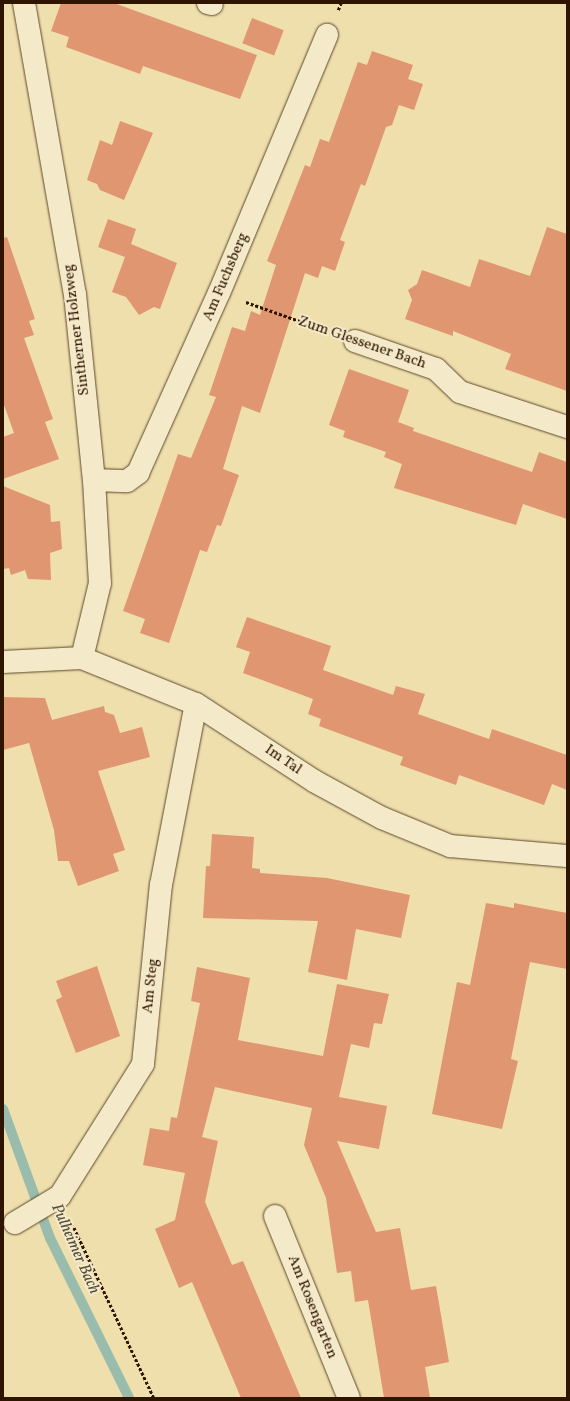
<!DOCTYPE html>
<style>
body{margin:0}
#map{position:relative;width:570px;height:1401px;overflow:hidden;background:#eedfac;font-family:Vollkorn,serif}
div>[style]{position:absolute}
.stream>*{height:10px;margin:-5px;padding:0 5px;transform-origin:5px;border-radius:5px;background:#99bcac}
.building>*{inset:0;background:#e09670;transform-origin:0 0}
.path>*{height:2.5px;margin-top:-1.25px;transform-origin:0;background:repeating-linear-gradient(90deg,#2f1400 0 3px,transparent 0 5px)}
.roads{filter:drop-shadow(0 0 1px #5f472b) drop-shadow(0 0 1px #5f472b)}
.minor>*{height:22px;margin:-11px;padding:0 11px;transform-origin:11px;border-radius:11px;background:#f4eac9}
span{translate:-50% -50%;white-space:nowrap;text-align:center;line-height:1.15;-webkit-text-stroke:4px #f4eac9;paint-order:stroke}
.street-label{font-size:15px;color:#2f1400}
.water-label{font-size:16px;color:#544f3c;font-style:italic}
.frame{position:absolute;inset:0;border:4px solid #2f1400;pointer-events:none}
</style>
<div id="map">
<div class="stream">
<div style="left:3px;top:1109px;width:137px;rotate:70deg"></div>
<div style="left:50px;top:1238px;width:178px;rotate:63.7deg"></div>
</div>
<div class="building">
<div style="clip-path:polygon(61px 3px,114px 3px,257px 55px,240px 99px,143px 66px,140px 74px,66px 47px,69px 37px,51px 31px)"></div>
<div style="left:252px;top:18px;width:34px;height:27px;rotate:21deg"></div>
<div style="clip-path:polygon(372px 51px,413px 65px,408px 79px,423px 84px,414px 110px,399px 105px,392px 125px,386px 127px,365px 186px,361px 184px,340px 240px,345px 242px,335px 271px,322px 266px,318px 278px,305px 273px,260px 413px,242px 406px,223px 469px,239px 475px,221px 526px,217px 525px,207px 552px,200px 550px,169px 643px,140px 633px,145px 619px,123px 611px,178px 454px,191px 458px,216px 397px,209px 395px,232px 327px,245px 331px,251px 311px,260px 315px,276px 265px,267px 261px,305px 165px,310px 167px,320px 139px,329px 142px,358px 62px,367px 65px)"></div>
<div style="clip-path:polygon(120px 121px,153px 133px,124px 200px,100px 190px,97px 184px,87px 180px,100px 140px,112px 145px)"></div>
<div style="clip-path:polygon(108px 219px,136px 229px,131px 244px,177px 263px,160px 309px,154px 307px,139px 315px,126px 297px,112px 292px,125px 257px,98px 247px)"></div>
<div style="clip-path:polygon(547px 227px,567px 234px,567px 391px,505px 369px,511px 354px,453px 331px,453px 336px,405px 319px,412px 300px,408px 290px,417px 284px,422px 270px,470px 287px,479px 259px,530px 276px)"></div>
<div style="clip-path:polygon(7px 237px,35px 319px,29px 321px,34px 335px,24px 338px,53px 419px,45px 422px,59px 459px,3px 479px,3px 437px,14px 433px,3px 402px,3px 238px)"></div>
<div style="clip-path:polygon(349px 369px,409px 390px,398px 422px,414px 428px,413px 431px,532px 472px,539px 452px,567px 462px,567px 519px,523px 504px,516px 525px,394px 488px,402px 464px,384px 457px,386px 452px,343px 437px,345px 431px,329px 425px)"></div>
<div style="clip-path:polygon(3px 486px,50px 505px,51px 522px,60px 521px,62px 549px,50px 553px,51px 580px,28px 579px,25px 570px,11px 575px,9px 568px,3px 569px)"></div>
<div style="clip-path:polygon(247px 617px,331px 646px,323px 670px,393px 695px,396px 686px,425px 694px,418px 714px,489px 739px,492px 729px,567px 755px,567px 790px,552px 784px,544px 805px,459px 775px,456px 785px,400px 765px,403px 757px,319px 726px,321px 719px,308px 714px,313px 699px,243px 673px,250px 652px,236px 647px)"></div>
<div style="clip-path:polygon(3px 697px,45px 698px,52px 720px,104px 706px,105px 712px,114px 715px,120px 733px,142px 727px,150px 757px,98px 771px,125px 850px,113px 854px,119px 871px,78px 886px,69px 861px,58px 861px,54px 830px,29px 743px,3px 750px)"></div>
<div style="clip-path:polygon(212px 834px,254px 837px,252px 868px,260px 869px,260px 873px,327px 878px,410px 895px,401px 938px,356px 929px,347px 980px,308px 972px,318px 921px,203px 918px,206px 866px,210px 866px)"></div>
<div style="clip-path:polygon(486px 903px,514px 908px,514px 903px,567px 913px,567px 969px,530px 962px,511px 1059px,518px 1061px,502px 1129px,432px 1114px,457px 982px,470px 985px)"></div>
<div style="clip-path:polygon(97px 966px,120px 1036px,76px 1053px,56px 1000px,62px 997px,56px 981px)"></div>
<div style="clip-path:polygon(197px 967px,250px 978px,238px 1040px,323px 1056px,337px 984px,389px 994px,382px 1024px,374px 1023px,369px 1048px,351px 1044px,339px 1097px,387px 1106px,379px 1149px,337px 1141px,376px 1232px,400px 1228px,411px 1290px,436px 1286px,449px 1362px,425px 1367px,430px 1398px,384px 1398px,368px 1300px,355px 1302px,351px 1271px,337px 1273px,326px 1198px,304px 1145px,312px 1108px,215px 1087px,202px 1137px,218px 1141px,205px 1202px,232px 1265px,243px 1261px,301px 1398px,241px 1398px,192px 1282px,179px 1288px,155px 1229px,175px 1220px,185px 1173px,143px 1165px,150px 1128px,169px 1131px,171px 1117px,177px 1118px,200px 1003px,191px 1001px)"></div>
</div>
<div class="path">
<div style="left:338px;top:10px;width:8px;rotate:-67deg"></div>
<div style="left:246px;top:302px;width:87px;rotate:19.5deg"></div>
<div style="left:72px;top:1223px;width:193px;rotate:64.9deg"></div>
</div>
<div class="roads">
<div class="minor">
<div style="left:24px;top:3px;width:295px;rotate:80.1deg"></div>
<div style="left:75px;top:294px;width:187px;rotate:84.2deg"></div>
<div style="left:94px;top:480px;width:103px;rotate:86.7deg"></div>
<div style="left:100px;top:583px;width:77px;rotate:103.5deg"></div>
<div style="left:208px;top:3px;width:4px;rotate:14deg"></div>
<div style="left:355px;top:341px;width:86px;rotate:19.1deg"></div>
<div style="left:436px;top:369px;width:33px;rotate:44deg"></div>
<div style="left:460px;top:392px;width:113px;rotate:18.1deg"></div>
<div style="left:94px;top:480px;width:33px;rotate:2deg"></div>
<div style="left:127px;top:481px;width:14px;rotate:-36deg"></div>
<div style="left:138px;top:473px;width:197px;rotate:-65.8deg"></div>
<div style="left:219px;top:293px;width:280px;rotate:-67.3deg"></div>
<div style="left:3px;top:662px;width:79px;rotate:-2.9deg"></div>
<div style="left:82px;top:658px;width:123px;rotate:22deg"></div>
<div style="left:196px;top:704px;width:141px;rotate:33.1deg"></div>
<div style="left:314px;top:781px;width:77px;rotate:28.6deg"></div>
<div style="left:382px;top:818px;width:74px;rotate:22.4deg"></div>
<div style="left:450px;top:846px;width:117px;rotate:4.9deg"></div>
<div style="left:275px;top:1216px;width:196px;rotate:67.9deg"></div>
<div style="left:15px;top:1223px;width:52px;rotate:-31deg"></div>
<div style="left:60px;top:1196px;width:156px;rotate:-57.8deg"></div>
<div style="left:143px;top:1064px;width:180px;rotate:-84.3deg"></div>
<div style="left:161px;top:885px;width:184px;rotate:-79.1deg"></div>
</div>
</div>
<div class="street-label">
<span style="left:226px;top:277px;rotate:-67deg">Am Fuchsberg</span>
<span style="left:77px;top:330px;rotate:-97deg">Sintherner Holzweg</span>
<span style="left:362px;top:343px;rotate:19deg">Zum Glessener Bach</span>
<span style="left:283px;top:760px;rotate:34deg">Im Tal</span>
<span style="left:151px;top:986px;rotate:-84deg">Am Steg</span>
<span style="left:312px;top:1307px;rotate:68deg">Am Rosengarten</span>
</div>
<div class="water-label">
<span style="left:75px;top:1249px;rotate:66deg">Pulheimer Bach</span>
</div>
<div class="frame"></div>
</div>
